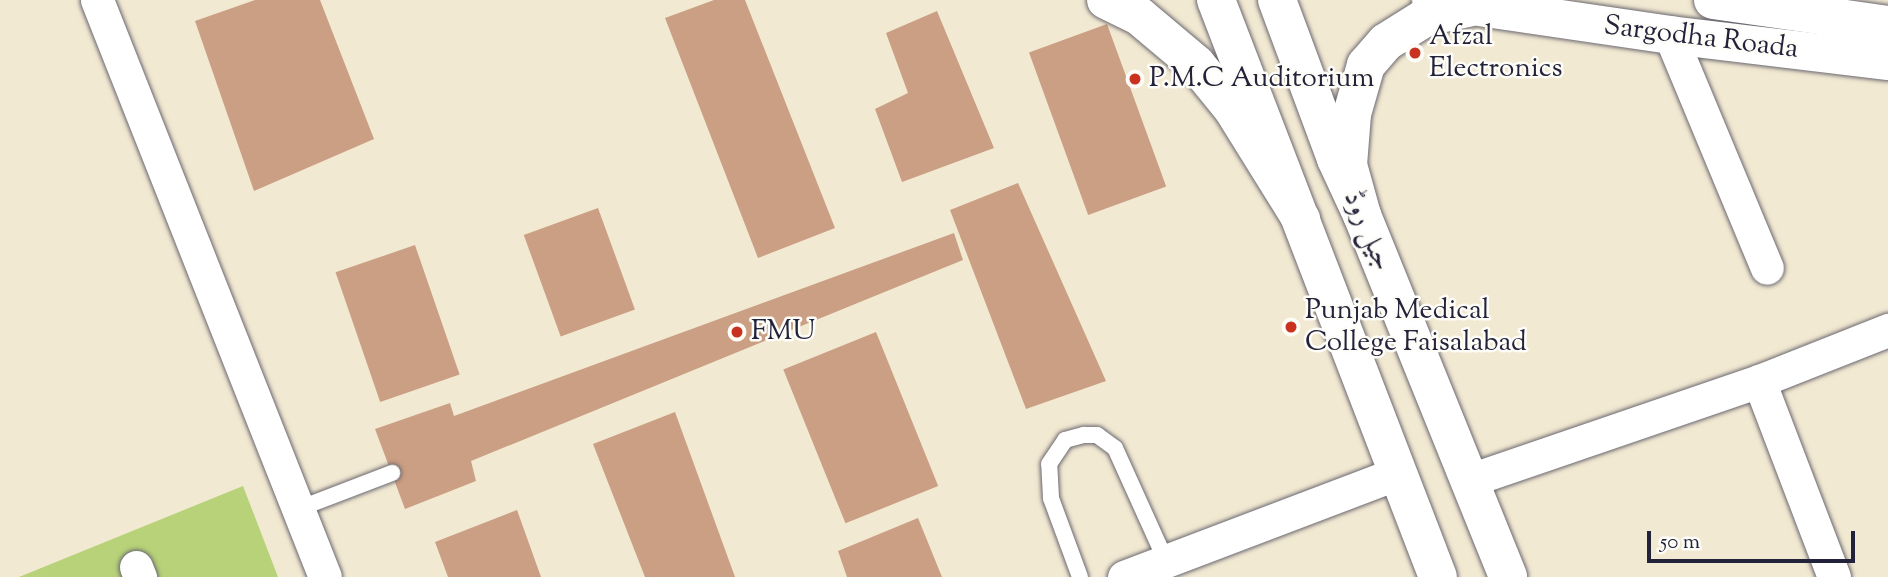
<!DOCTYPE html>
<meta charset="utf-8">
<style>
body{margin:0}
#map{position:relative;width:1888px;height:577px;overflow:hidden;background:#f2e9d2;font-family:"Sorts Mill Goudy",Amiri,serif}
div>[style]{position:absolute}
.green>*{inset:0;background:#b7d278}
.building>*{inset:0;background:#cb9f83;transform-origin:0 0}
.roads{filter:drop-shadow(0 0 2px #6b6870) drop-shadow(0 0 2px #6b6870)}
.lane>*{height:16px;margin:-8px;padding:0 8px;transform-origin:8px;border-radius:8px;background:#fff}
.street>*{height:33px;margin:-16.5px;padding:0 16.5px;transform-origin:16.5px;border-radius:16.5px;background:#fff}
.primary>*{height:38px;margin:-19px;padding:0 19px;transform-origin:19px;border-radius:19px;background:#fff}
.highway>*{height:38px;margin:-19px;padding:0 19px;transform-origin:19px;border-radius:19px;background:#fff}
.dots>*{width:19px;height:19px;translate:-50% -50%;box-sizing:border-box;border:4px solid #fdfcf7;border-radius:50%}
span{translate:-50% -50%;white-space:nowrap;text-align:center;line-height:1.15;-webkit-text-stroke:5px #fdfcf7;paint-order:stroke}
.poi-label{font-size:28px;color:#22223b}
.left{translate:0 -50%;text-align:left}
.street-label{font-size:28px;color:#22223b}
.scale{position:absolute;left:1647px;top:531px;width:208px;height:32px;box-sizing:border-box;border:4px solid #22223b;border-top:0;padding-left:9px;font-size:21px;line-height:24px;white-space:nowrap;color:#22223b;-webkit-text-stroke:5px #fdfcf7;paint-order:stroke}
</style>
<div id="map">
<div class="green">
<div style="clip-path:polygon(243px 486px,278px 577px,19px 577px)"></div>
</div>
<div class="building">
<div style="clip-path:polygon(255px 0,320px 0,374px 139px,254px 191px,195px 21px)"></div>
<div style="clip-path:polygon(714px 0,745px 0,835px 228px,758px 258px,665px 18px)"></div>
<div style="clip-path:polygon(937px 11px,994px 148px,902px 182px,875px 109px,908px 93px,886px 33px)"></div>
<div style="left:1107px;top:24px;width:173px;height:83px;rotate:70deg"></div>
<div style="clip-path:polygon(1018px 183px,1106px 381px,1026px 409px,950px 210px)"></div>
<div style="left:598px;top:208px;width:108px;height:79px;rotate:70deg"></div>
<div style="clip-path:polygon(954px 233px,963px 260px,471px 461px,476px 481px,405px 509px,375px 429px,450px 403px,454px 416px)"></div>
<div style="left:415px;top:245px;width:137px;height:84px;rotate:71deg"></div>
<div style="left:876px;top:332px;width:166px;height:100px;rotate:68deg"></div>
<div style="clip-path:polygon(675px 412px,735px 577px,645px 577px,593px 444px)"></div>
<div style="clip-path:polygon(517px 510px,541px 577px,448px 577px,435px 542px)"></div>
<div style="clip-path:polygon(918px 518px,942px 577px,847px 577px,838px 551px)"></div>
</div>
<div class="roads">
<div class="lane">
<div style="left:298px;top:509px;width:101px;rotate:-21deg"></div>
<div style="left:1080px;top:577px;width:84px;rotate:-110.2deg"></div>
<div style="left:1051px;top:498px;width:34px;rotate:-93deg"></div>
<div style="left:1049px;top:464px;width:29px;rotate:-56deg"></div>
<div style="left:1065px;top:440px;width:20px;rotate:-15deg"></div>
<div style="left:1084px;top:435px;width:13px"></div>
<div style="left:1097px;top:435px;width:22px;rotate:36deg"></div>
<div style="left:1115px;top:448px;width:124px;rotate:65.7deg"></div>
</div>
<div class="street">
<div style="left:97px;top:0;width:620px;rotate:68.44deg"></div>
<div style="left:1670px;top:35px;width:252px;rotate:67.4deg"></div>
<div style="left:1470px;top:480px;width:305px;rotate:-18.9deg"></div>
<div style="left:136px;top:567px;width:11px;rotate:68deg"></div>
<div style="left:1124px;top:577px;width:293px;rotate:-20.8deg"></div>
<div style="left:1834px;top:577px;width:210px;rotate:-110.9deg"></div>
<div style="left:1759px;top:381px;width:139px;rotate:-21.6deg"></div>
</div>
<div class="primary">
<div style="left:1216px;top:0;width:618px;rotate:68.96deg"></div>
<div style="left:1277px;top:0;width:170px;rotate:69.6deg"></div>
<div style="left:1336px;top:159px;width:62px;rotate:65.1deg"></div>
<div style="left:1362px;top:215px;width:390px;rotate:68deg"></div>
</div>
<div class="highway">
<div style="left:1106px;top:0;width:37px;rotate:26deg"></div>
<div style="left:1139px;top:16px;width:75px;rotate:40.1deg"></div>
<div style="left:1196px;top:64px;width:57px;rotate:50.7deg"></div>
<div style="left:1232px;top:108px;width:131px;rotate:58.1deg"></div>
<div style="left:1431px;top:0;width:242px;rotate:8.3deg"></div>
<div style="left:1670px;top:35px;width:220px;rotate:6.8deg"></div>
<div style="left:1713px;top:0;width:177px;rotate:8.1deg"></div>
<div style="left:1362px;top:215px;width:52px;rotate:-105.6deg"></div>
<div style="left:1348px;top:165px;width:51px;rotate:-85.5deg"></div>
<div style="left:1352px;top:114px;width:51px;rotate:-74.1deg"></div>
<div style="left:1366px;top:65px;width:30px;rotate:-49deg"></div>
<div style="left:1386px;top:42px;width:47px;rotate:-32deg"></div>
<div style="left:1426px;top:17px;width:43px;rotate:-12.1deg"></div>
</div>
</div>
<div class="dots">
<div style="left:1415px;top:53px;background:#c8321e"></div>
<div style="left:1135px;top:79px;background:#c8321e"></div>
<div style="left:1291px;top:327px;background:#c8321e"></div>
<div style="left:737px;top:332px;background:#c8321e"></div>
</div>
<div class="poi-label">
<span class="left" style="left:1429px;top:53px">Afzal<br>Electronics</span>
<span class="left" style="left:1149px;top:79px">P.M.C Auditorium</span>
<span class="left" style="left:1305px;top:327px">Punjab Medical<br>College Faisalabad</span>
<span class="left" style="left:751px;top:332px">FMU</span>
</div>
<div class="street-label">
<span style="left:1701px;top:38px;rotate:7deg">Sargodha Roada</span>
<span style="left:1367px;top:231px;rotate:67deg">جیل روڈ</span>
</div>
<div class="scale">50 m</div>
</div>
